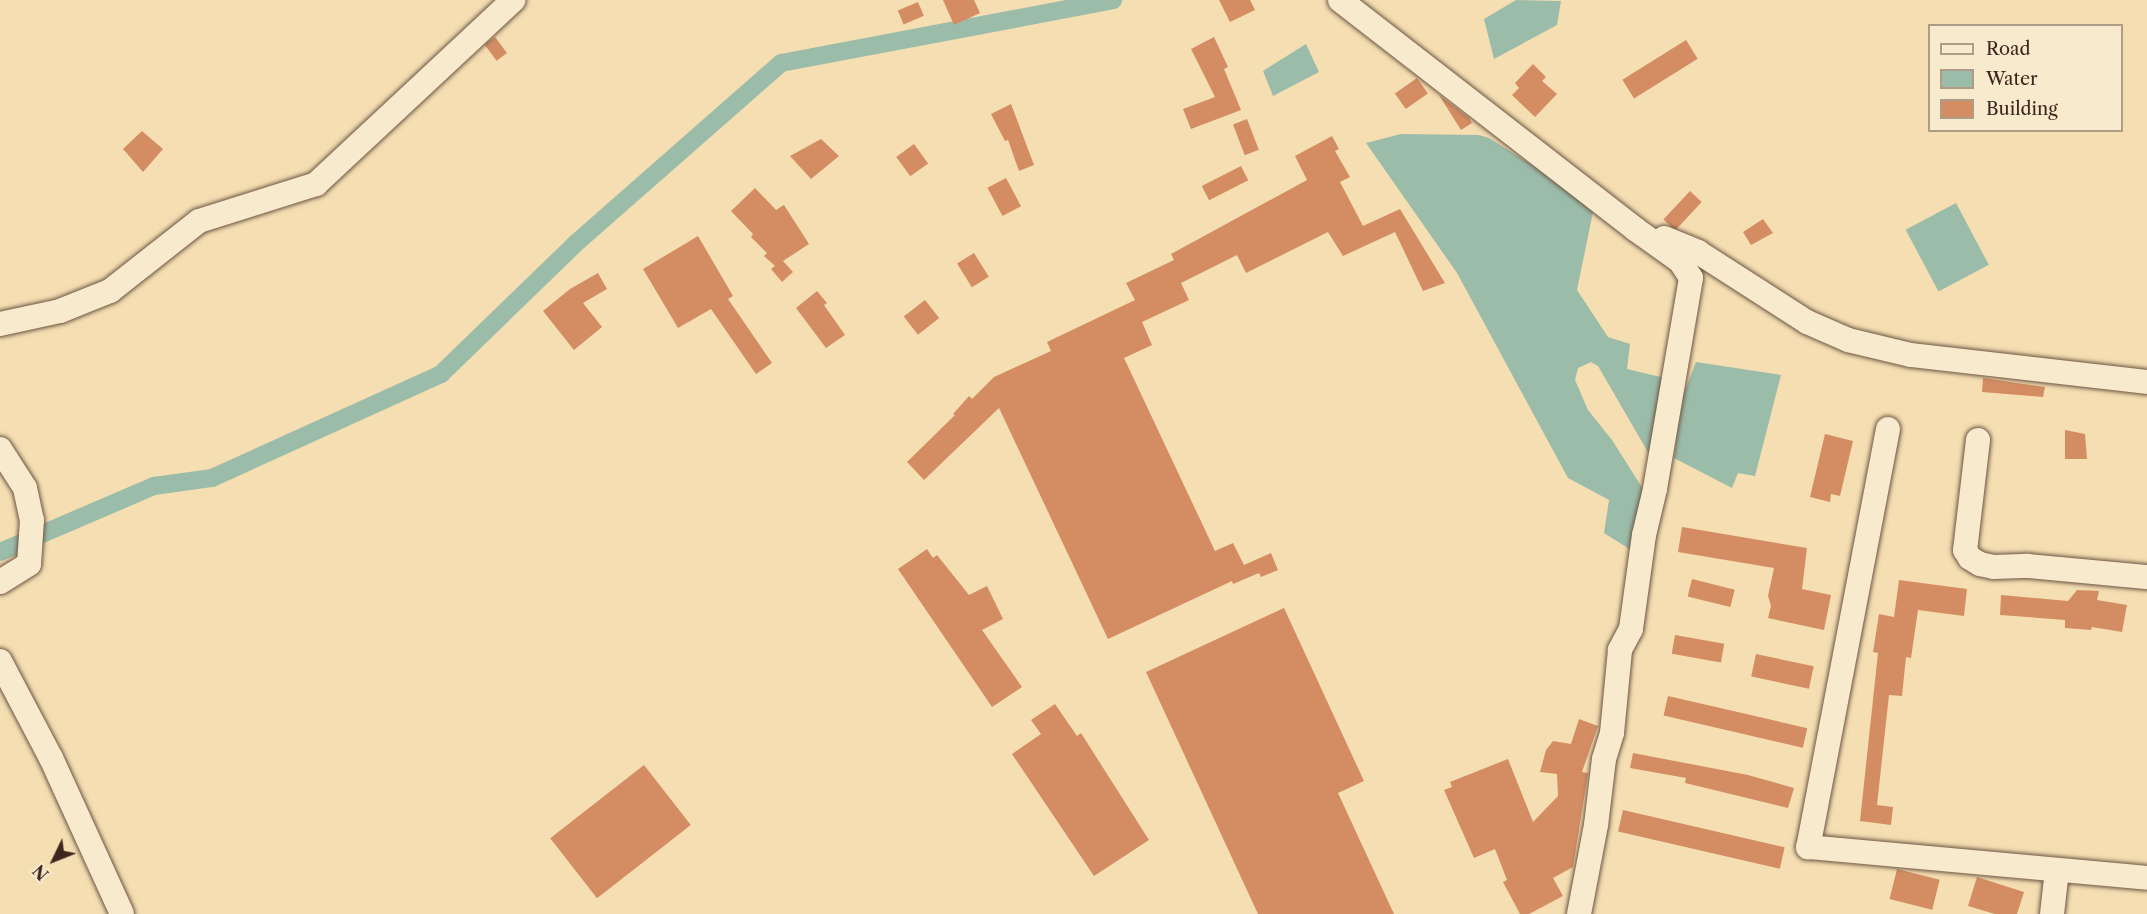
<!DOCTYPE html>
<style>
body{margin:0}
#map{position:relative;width:2147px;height:914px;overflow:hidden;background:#f5deb2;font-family:"Libre Caslon Text",serif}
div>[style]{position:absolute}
.water>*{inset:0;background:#9cbcaa;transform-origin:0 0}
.canal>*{height:18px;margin:-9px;padding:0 9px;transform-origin:9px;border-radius:9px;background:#9cbcaa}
.building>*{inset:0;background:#d48d63;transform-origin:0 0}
.roads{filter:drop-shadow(0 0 2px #6c5543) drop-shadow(0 0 2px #6c5543)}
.minor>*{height:24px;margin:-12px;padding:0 12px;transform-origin:12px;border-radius:12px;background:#f8eacd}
span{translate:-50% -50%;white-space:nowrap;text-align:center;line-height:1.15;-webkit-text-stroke:6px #f8eacd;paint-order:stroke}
.legend{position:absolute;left:1928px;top:24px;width:195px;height:108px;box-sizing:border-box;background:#f8eacd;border:2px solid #ae9c87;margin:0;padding:8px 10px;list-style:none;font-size:18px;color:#3e271e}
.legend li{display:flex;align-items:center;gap:12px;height:30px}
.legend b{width:30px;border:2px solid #ae9c87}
.north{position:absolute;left:24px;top:830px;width:60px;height:60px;-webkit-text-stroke:4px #f8eacd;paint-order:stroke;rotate:227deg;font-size:16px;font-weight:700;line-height:24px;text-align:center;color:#3e271e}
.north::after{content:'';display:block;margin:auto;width:21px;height:27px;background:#3e271e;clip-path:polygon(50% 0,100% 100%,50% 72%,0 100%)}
</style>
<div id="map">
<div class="water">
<div style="clip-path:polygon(1516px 0,1561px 1px,1557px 25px,1494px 59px,1484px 19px)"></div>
<div style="clip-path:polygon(1306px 44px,1319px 72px,1273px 96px,1263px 71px)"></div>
<div style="clip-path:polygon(1401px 134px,1479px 135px,1489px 138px,1553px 178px,1593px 212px,1577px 290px,1608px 337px,1630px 344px,1627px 369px,1665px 378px,1649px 454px,1598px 366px,1591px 362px,1578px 368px,1575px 380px,1588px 410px,1612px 440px,1643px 489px,1631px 550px,1604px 533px,1609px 500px,1568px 478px,1457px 273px,1366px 143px)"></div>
<div style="left:1956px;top:203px;width:70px;height:57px;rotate:62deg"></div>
<div style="clip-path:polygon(1696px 362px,1781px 375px,1755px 476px,1738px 473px,1732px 488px,1674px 458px,1681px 401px)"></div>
</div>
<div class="canal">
<div style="left:0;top:552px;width:168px;rotate:-23.2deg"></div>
<div style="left:154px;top:486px;width:59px;rotate:-7.9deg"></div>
<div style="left:212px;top:478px;width:252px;rotate:-24.4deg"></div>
<div style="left:441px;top:374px;width:187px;rotate:-44.1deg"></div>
<div style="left:575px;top:244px;width:274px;rotate:-41.3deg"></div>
<div style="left:781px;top:63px;width:338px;rotate:-10.7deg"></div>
</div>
<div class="building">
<div style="clip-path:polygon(943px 0,974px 0,980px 13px,954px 25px)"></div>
<div style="clip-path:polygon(1219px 0,1250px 0,1255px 10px,1230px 22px)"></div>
<div style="left:918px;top:2px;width:15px;height:22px;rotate:67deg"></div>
<div style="left:495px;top:37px;width:20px;height:13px;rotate:53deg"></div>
<div style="clip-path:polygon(1214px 37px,1228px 67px,1224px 69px,1241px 110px,1191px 129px,1183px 109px,1215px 97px,1191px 49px)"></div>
<div style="left:1686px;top:40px;width:22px;height:75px;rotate:58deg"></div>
<div style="clip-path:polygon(1533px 64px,1546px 77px,1542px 81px,1557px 94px,1535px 117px,1512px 95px,1519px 88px,1515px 83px)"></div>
<div style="left:1417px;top:78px;width:19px;height:27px;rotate:55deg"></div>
<div style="clip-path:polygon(1439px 95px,1469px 118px,1472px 123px,1461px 130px)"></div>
<div style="clip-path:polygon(1011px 104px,1034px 165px,1019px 171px,1008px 140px,1005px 141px,991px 114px)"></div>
<div style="left:1247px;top:119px;width:33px;height:15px;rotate:69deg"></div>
<div style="clip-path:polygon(142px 131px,163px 149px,143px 172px,123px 149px)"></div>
<div style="clip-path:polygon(1332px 136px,1339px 149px,1335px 151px,1350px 177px,1340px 182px,1363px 226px,1400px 209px,1445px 283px,1423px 291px,1395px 232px,1343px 256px,1328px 232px,1246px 273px,1237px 255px,1181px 283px,1189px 300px,1142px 322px,1152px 345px,1124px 358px,1215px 551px,1233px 543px,1244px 565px,1271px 553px,1278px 570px,1261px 577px,1259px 573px,1233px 584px,1232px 581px,1108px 639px,999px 408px,924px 480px,907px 462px,955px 415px,953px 414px,969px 396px,972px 399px,994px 377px,1051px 351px,1047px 342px,1135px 300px,1126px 283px,1174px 260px,1171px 254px,1307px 180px,1295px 156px)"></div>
<div style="clip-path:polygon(821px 139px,839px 156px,811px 179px,790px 156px)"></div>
<div style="left:914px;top:144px;width:24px;height:22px;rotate:54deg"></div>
<div style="left:1241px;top:166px;width:16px;height:44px;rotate:63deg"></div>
<div style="left:1006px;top:178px;width:32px;height:21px;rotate:62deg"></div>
<div style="clip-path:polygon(755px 188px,776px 210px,784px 205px,809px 244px,783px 261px,793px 272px,782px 282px,771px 269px,775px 266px,764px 256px,767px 253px,751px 237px,753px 234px,731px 211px)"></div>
<div style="left:1690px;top:191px;width:16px;height:39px;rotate:43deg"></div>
<div style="clip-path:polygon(1763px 219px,1773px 233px,1751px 245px,1743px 232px)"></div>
<div style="clip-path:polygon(698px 236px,733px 296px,728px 299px,772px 363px,756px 374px,711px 309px,678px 328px,643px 269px)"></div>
<div style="left:974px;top:253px;width:28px;height:20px;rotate:58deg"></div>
<div style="clip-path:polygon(598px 273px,607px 289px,583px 303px,602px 327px,574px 350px,543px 311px,570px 289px)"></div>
<div style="clip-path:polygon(817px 291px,827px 303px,824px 305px,845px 335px,826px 348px,796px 308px)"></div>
<div style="left:925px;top:300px;width:23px;height:27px;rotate:52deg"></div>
<div style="clip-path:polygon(1983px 378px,2045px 387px,2043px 397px,1982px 392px)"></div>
<div style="clip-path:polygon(2065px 430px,2085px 434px,2087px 459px,2065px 459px)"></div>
<div style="clip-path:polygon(1825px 434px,1853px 441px,1840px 496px,1831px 494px,1830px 502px,1810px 497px)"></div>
<div style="clip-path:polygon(1682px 527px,1807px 548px,1802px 589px,1831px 595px,1824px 630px,1768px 618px,1771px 606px,1768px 596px,1774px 568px,1678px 552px)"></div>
<div style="clip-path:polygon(927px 549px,933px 558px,937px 555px,969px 595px,987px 586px,1003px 619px,982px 630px,1022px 687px,992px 707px,898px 569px)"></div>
<div style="left:1692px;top:579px;width:44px;height:18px;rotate:14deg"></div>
<div style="clip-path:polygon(1899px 580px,1967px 589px,1964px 616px,1918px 610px,1911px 658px,1906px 657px,1902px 696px,1889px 695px,1877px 805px,1893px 807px,1891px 825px,1860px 821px,1878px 653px,1873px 652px,1879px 614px,1894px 617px)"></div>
<div style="clip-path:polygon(2077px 590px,2099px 591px,2097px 600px,2127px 605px,2122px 632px,2092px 627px,2091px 630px,2065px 628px,2065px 620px,2000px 615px,2001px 595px,2068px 601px)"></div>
<div style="clip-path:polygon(1284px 608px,1364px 781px,1338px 793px,1394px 914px,1258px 914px,1146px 672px)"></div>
<div style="left:1675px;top:635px;width:50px;height:19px;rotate:10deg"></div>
<div style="left:1756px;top:654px;width:59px;height:23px;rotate:12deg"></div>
<div style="left:1668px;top:696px;width:143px;height:20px;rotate:13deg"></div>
<div style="clip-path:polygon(1055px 704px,1077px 736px,1081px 733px,1149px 840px,1094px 876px,1012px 754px,1041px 734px,1031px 720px)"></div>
<div style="clip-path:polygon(1579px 719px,1598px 726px,1582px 772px,1588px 773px,1573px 867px,1553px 878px,1563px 896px,1529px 914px,1520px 914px,1503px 882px,1507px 880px,1495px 849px,1474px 858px,1444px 790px,1452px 787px,1450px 782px,1508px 759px,1533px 822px,1558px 796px,1557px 774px,1540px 772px,1546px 750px,1553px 741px,1571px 744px)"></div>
<div style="clip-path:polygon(1633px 753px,1748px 775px,1794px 788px,1788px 808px,1685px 783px,1686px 778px,1630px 768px)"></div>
<div style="left:644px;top:765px;width:76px;height:119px;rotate:52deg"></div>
<div style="left:1623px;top:810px;width:166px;height:22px;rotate:13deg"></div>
<div style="left:1897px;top:869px;width:44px;height:31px;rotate:14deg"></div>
<div style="clip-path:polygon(1977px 877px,2024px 892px,2017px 914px,1995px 914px,1968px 906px)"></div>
</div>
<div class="roads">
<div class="minor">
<div style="left:1340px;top:0;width:373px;rotate:37.8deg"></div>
<div style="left:1635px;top:229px;width:55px;rotate:35.4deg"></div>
<div style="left:1680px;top:261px;width:20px;rotate:57deg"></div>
<div style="left:1691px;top:278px;width:214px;rotate:99.7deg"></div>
<div style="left:1655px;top:489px;width:47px;rotate:103.4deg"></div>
<div style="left:1644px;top:535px;width:95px;rotate:97.9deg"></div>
<div style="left:1631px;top:629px;width:24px;rotate:118deg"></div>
<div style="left:1620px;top:650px;width:83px;rotate:95.5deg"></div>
<div style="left:1612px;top:733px;width:27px;rotate:107deg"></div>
<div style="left:1604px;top:759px;width:66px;rotate:96.9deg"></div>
<div style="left:1596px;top:825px;width:91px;rotate:100.8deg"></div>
<div style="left:1664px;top:238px;width:37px;rotate:22deg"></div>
<div style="left:1698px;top:252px;width:130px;rotate:32.7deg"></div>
<div style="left:1807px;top:322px;width:45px;rotate:23.7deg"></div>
<div style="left:1848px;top:340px;width:65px;rotate:13.4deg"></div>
<div style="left:1911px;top:355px;width:238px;rotate:6.5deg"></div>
<div style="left:0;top:324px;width:61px;rotate:-12.2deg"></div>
<div style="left:60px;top:311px;width:54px;rotate:-21.8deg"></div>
<div style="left:110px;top:291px;width:113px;rotate:-38.2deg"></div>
<div style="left:199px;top:221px;width:123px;rotate:-17.5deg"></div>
<div style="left:316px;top:184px;width:270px;rotate:-43deg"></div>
<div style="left:1888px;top:429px;width:426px;rotate:100.8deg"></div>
<div style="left:1808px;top:847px;width:340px;rotate:5.2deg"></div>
<div style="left:1978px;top:440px;width:111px;rotate:96.7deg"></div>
<div style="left:1965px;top:550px;width:9px;rotate:58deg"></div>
<div style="left:1970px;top:558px;width:12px;rotate:31deg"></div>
<div style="left:1980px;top:564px;width:14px;rotate:12deg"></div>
<div style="left:1994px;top:567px;width:34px;rotate:-2deg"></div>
<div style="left:2028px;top:566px;width:120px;rotate:5.3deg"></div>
<div style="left:0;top:449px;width:46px;rotate:57.3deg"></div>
<div style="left:25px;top:488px;width:33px;rotate:78deg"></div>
<div style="left:32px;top:520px;width:44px;rotate:93.9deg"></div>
<div style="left:29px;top:564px;width:34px;rotate:148deg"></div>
<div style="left:0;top:661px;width:110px;rotate:62.3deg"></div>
<div style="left:51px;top:758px;width:171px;rotate:65.5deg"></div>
<div style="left:2052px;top:914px;width:44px;rotate:-83.5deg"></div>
</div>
</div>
<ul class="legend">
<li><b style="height:8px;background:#f8eacd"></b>Road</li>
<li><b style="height:16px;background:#9cbcaa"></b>Water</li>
<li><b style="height:16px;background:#d48d63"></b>Building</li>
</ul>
<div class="north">N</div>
</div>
